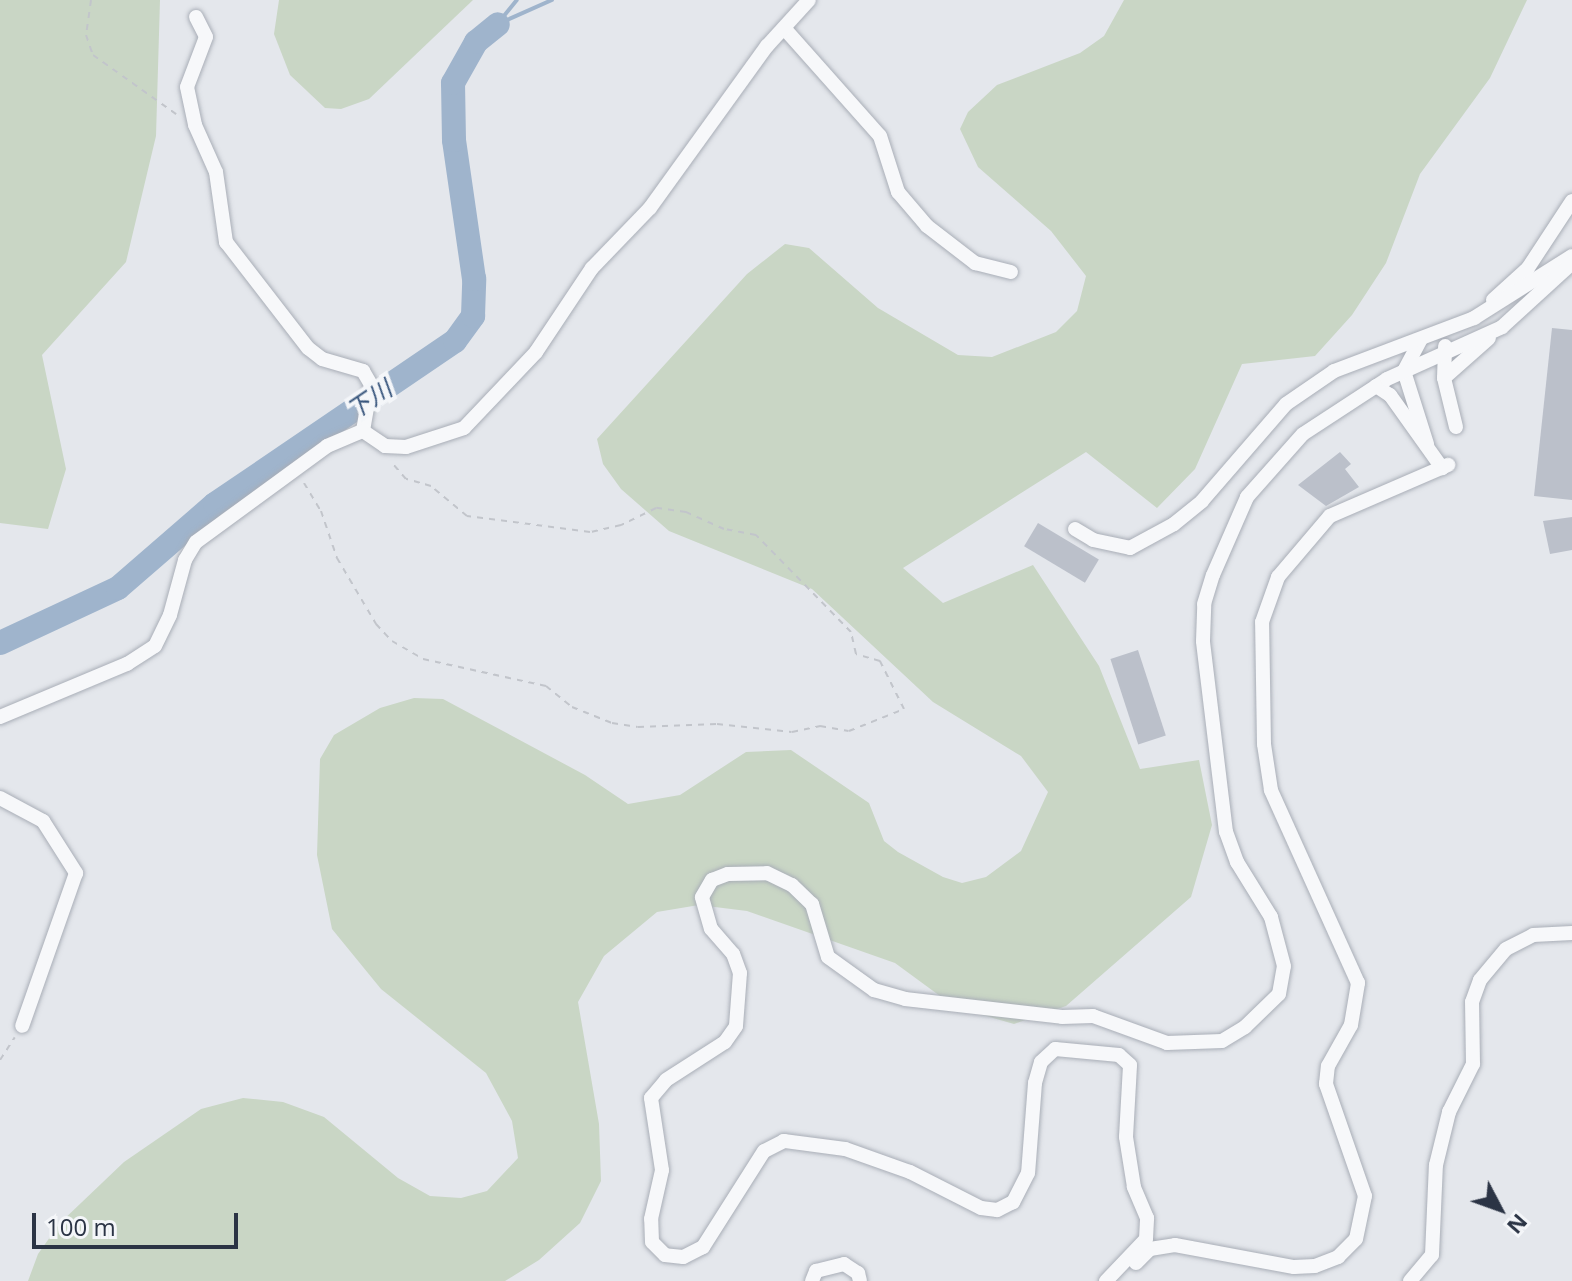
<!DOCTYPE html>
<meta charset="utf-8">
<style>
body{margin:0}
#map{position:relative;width:1572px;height:1281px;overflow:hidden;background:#e4e7ec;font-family:"Open Sans","Noto Sans JP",sans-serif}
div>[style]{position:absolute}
.green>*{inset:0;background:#c9d6c5}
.stream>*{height:4px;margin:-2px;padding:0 2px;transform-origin:2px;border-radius:2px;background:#9fb4cc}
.river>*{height:24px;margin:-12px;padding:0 12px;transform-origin:12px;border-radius:12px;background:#9fb4cc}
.building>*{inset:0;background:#bbc0ca;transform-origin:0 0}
.path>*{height:2px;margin-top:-1px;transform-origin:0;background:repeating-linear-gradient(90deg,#c2c5cb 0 6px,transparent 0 12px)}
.roads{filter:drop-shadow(0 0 2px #a9aeb7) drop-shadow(0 0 2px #a9aeb7)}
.minor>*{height:14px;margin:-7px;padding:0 7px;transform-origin:7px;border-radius:7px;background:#f7f8fa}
span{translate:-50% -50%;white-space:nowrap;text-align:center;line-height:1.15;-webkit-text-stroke:8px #f4f6f9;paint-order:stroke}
.water-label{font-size:24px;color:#34527a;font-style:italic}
.north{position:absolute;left:1460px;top:1169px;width:80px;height:80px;-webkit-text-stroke:6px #f4f6f9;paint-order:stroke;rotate:131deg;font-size:22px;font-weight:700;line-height:32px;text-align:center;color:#2b3445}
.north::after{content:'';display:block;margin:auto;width:28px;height:36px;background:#2b3445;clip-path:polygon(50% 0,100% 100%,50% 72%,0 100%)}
.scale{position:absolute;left:32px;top:1213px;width:206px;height:36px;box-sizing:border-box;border:4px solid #2b3445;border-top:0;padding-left:10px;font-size:24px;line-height:28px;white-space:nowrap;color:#2b3445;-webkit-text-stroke:6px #f4f6f9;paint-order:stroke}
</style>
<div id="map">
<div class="green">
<div style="clip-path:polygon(0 0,160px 0,156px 136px,126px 262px,42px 355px,66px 469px,48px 529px,0 523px)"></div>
<div style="clip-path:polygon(279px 0,473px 0,369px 99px,341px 109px,325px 108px,290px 75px,274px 34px)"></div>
<div style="clip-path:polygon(1124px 0,1527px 0,1490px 78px,1420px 174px,1386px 263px,1352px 315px,1315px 356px,1242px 364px,1195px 469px,1157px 508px,1086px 452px,903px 568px,943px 603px,1033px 565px,1099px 666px,1140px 769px,1199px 760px,1212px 825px,1191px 897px,1066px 1006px,1014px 1024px,955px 1007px,895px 963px,747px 911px,699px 905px,657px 912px,604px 956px,578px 1002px,599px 1124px,601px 1181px,580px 1223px,539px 1260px,505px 1281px,28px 1281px,38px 1254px,60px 1223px,124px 1162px,201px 1109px,243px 1098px,283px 1102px,324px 1117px,398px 1178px,430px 1196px,461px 1198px,487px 1191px,518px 1158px,512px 1121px,486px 1073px,381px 989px,332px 929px,317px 855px,320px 759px,334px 735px,380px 708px,414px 698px,443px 699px,585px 775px,628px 804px,680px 795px,746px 752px,791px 750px,869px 803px,884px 841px,898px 852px,943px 877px,962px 883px,986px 877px,1021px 851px,1048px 792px,1021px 756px,933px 702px,812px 589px,669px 531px,621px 489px,603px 464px,597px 439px,747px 274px,785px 244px,809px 248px,878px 308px,958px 355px,992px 357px,1056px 332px,1077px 311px,1086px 276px,1051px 231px,978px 167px,960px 129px,968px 112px,997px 85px,1080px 53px,1104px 36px)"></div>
</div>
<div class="stream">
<div style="left:499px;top:22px;width:28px;rotate:-51deg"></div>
<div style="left:498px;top:24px;width:59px;rotate:-24deg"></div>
</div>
<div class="river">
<div style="left:0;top:643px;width:130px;rotate:-25deg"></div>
<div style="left:118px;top:588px;width:128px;rotate:-40.9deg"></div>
<div style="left:215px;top:504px;width:290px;rotate:-34.2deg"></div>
<div style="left:455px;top:341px;width:31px;rotate:-54deg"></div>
<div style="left:473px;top:316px;width:37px;rotate:-88deg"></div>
<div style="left:474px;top:279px;width:140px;rotate:-98.2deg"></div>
<div style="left:454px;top:140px;width:57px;rotate:-91deg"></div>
<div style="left:453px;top:83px;width:47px;rotate:-60.7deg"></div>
<div style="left:476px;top:42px;width:28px;rotate:-39deg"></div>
</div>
<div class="building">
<div style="clip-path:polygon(1552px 328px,1572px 330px,1572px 500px,1534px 496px)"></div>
<div style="clip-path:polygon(1340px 452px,1351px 464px,1345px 469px,1359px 487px,1326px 506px,1298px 485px)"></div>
<div style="clip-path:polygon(1572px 517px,1572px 550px,1550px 554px,1543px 521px)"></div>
<div style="left:1038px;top:523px;width:71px;height:27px;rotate:31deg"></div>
<div style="left:1138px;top:650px;width:90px;height:29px;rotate:72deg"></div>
</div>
<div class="path">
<div style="left:91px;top:0;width:35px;rotate:98deg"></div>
<div style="left:86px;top:35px;width:21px;rotate:71deg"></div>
<div style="left:93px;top:55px;width:102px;rotate:35.4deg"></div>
<div style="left:304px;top:483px;width:33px;rotate:59deg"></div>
<div style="left:321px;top:511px;width:50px;rotate:71.2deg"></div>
<div style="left:337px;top:558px;width:77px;rotate:59.4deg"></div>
<div style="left:376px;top:624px;width:23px;rotate:47deg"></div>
<div style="left:392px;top:641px;width:36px;rotate:30deg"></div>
<div style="left:423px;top:659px;width:126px;rotate:12.4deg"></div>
<div style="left:546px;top:686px;width:33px;rotate:39deg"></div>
<div style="left:572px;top:707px;width:43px;rotate:21.8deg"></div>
<div style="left:612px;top:723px;width:26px;rotate:9deg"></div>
<div style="left:638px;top:727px;width:79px;rotate:-2.2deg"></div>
<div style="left:717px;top:724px;width:75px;rotate:6.1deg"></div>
<div style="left:792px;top:732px;width:29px;rotate:-12deg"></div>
<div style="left:820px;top:726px;width:29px;rotate:10deg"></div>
<div style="left:849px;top:731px;width:59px;rotate:-21.8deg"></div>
<div style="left:904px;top:709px;width:54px;rotate:-116.6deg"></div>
<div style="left:880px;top:661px;width:25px;rotate:-164deg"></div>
<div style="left:856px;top:654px;width:23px;rotate:-103deg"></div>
<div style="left:851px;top:632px;width:136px;rotate:-134.4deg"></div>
<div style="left:756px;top:535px;width:33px;rotate:-169deg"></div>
<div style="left:724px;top:529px;width:42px;rotate:-155.9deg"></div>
<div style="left:686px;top:512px;width:30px;rotate:-172deg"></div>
<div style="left:656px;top:508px;width:39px;rotate:154deg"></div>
<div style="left:621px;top:525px;width:32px;rotate:167deg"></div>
<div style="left:590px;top:532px;width:124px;rotate:-172.6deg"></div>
<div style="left:467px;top:516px;width:47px;rotate:-140.2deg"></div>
<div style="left:431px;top:486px;width:26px;rotate:-164deg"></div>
<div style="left:406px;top:479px;width:23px;rotate:-131deg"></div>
<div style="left:0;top:1060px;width:27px;rotate:-57deg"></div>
</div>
<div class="roads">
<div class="minor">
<div style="left:196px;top:17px;width:22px;rotate:63deg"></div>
<div style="left:206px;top:37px;width:53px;rotate:110.8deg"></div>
<div style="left:187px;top:87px;width:39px;rotate:78deg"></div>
<div style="left:195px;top:125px;width:51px;rotate:65.9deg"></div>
<div style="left:216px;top:172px;width:71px;rotate:81.9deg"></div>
<div style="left:226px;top:242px;width:134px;rotate:52.3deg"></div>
<div style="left:308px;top:348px;width:18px;rotate:38deg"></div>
<div style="left:322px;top:359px;width:43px;rotate:16.3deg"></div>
<div style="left:363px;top:371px;width:16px;rotate:60deg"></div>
<div style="left:371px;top:385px;width:47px;rotate:99.9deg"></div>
<div style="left:784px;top:28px;width:144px;rotate:48.4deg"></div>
<div style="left:880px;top:136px;width:59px;rotate:72.2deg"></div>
<div style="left:898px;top:192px;width:45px;rotate:49.5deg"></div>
<div style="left:927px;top:226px;width:61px;rotate:37.6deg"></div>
<div style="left:975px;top:263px;width:37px;rotate:14deg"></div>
<div style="left:1493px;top:300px;width:47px;rotate:-42.4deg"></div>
<div style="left:1528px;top:268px;width:80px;rotate:-56.7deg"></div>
<div style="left:1421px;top:339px;width:36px;rotate:118deg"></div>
<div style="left:1404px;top:371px;width:77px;rotate:72.5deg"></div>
<div style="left:1444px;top:378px;width:32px;rotate:-88deg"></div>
<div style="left:1376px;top:386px;width:17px;rotate:33deg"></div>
<div style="left:1390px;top:395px;width:90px;rotate:54.5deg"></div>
<div style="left:1456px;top:427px;width:50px;rotate:-103.8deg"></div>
<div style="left:1444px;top:378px;width:60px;rotate:-41.6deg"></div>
<div style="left:1075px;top:529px;width:21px;rotate:31deg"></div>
<div style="left:1093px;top:540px;width:38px;rotate:12deg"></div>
<div style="left:1130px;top:548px;width:50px;rotate:-28.6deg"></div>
<div style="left:1174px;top:524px;width:36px;rotate:-39deg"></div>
<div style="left:1202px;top:501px;width:128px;rotate:-49.1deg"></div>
<div style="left:1286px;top:404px;width:58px;rotate:-34.5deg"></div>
<div style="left:1334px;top:371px;width:150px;rotate:-20.7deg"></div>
<div style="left:1474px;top:318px;width:116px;rotate:-32.3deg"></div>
<div style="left:0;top:717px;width:138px;rotate:-22.7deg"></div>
<div style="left:127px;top:664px;width:33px;rotate:-33deg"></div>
<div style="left:155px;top:646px;width:34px;rotate:-64deg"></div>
<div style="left:170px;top:615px;width:57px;rotate:-74.7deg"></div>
<div style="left:185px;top:560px;width:21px;rotate:-59deg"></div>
<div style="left:196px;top:542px;width:162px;rotate:-36.2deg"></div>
<div style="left:327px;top:446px;width:39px;rotate:-23deg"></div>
<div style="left:363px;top:431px;width:27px;rotate:34deg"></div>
<div style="left:385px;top:446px;width:21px;rotate:3deg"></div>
<div style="left:406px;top:447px;width:61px;rotate:-18.1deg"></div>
<div style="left:464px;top:428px;width:105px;rotate:-46.5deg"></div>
<div style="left:536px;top:352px;width:101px;rotate:-56.3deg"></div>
<div style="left:592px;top:268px;width:83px;rotate:-46deg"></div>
<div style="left:650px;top:208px;width:200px;rotate:-54.2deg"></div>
<div style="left:767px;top:46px;width:62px;rotate:-47.6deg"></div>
<div style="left:0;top:798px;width:49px;rotate:28.1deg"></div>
<div style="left:43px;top:821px;width:62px;rotate:57.6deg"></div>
<div style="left:76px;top:873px;width:162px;rotate:109.4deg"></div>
<div style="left:1136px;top:1263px;width:20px;rotate:-45deg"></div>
<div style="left:1150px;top:1249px;width:25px;rotate:-9deg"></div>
<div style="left:1175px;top:1245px;width:121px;rotate:10.5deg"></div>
<div style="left:1294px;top:1267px;width:21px;rotate:-3deg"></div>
<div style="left:1315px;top:1266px;width:25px;rotate:-21deg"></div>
<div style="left:1338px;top:1257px;width:25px;rotate:-45deg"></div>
<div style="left:1356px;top:1239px;width:44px;rotate:-78.2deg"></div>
<div style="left:1365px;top:1196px;width:119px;rotate:-109.2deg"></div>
<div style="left:1326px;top:1084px;width:18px;rotate:-84deg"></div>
<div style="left:1328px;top:1066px;width:47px;rotate:-60.7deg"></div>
<div style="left:1351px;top:1025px;width:43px;rotate:-80.5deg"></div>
<div style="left:1358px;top:983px;width:212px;rotate:-114.3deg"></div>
<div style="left:1271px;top:790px;width:47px;rotate:-98.7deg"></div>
<div style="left:1264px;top:744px;width:122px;rotate:-90.9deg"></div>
<div style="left:1262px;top:622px;width:48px;rotate:-70.4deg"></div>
<div style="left:1278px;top:577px;width:80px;rotate:-49.6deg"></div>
<div style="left:1330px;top:516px;width:129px;rotate:-23.4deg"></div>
<div style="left:812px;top:1281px;width:11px;rotate:-68deg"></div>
<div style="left:816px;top:1271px;width:29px;rotate:-14deg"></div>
<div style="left:844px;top:1264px;width:17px;rotate:33deg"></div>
<div style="left:858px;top:1273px;width:8px;rotate:76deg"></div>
<div style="left:1106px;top:1281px;width:58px;rotate:-46.4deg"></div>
<div style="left:1146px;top:1239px;width:21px;rotate:-87deg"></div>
<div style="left:1147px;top:1218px;width:34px;rotate:-113deg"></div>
<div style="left:1134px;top:1187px;width:51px;rotate:-99.1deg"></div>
<div style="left:1126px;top:1137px;width:72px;rotate:-86.8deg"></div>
<div style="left:1130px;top:1065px;width:15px;rotate:-138deg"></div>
<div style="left:1119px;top:1055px;width:64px;rotate:-174.6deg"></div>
<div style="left:1055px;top:1049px;width:19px;rotate:137deg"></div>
<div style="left:1041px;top:1062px;width:22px;rotate:106deg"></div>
<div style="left:1035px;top:1083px;width:90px;rotate:94.4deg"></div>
<div style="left:1028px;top:1173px;width:33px;rotate:117deg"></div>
<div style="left:1013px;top:1202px;width:18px;rotate:153deg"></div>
<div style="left:997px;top:1210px;width:16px;rotate:-173deg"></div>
<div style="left:981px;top:1208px;width:80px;rotate:-153.1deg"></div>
<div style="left:910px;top:1172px;width:69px;rotate:-160.5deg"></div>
<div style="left:845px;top:1149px;width:62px;rotate:-172.5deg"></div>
<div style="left:784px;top:1141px;width:22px;rotate:153deg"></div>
<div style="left:764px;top:1151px;width:114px;rotate:122.4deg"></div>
<div style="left:703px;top:1247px;width:22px;rotate:153deg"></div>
<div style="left:683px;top:1257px;width:18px;rotate:-174deg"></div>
<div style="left:665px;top:1255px;width:18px;rotate:-135deg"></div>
<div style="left:652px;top:1242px;width:23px;rotate:-92deg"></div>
<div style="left:651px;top:1219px;width:50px;rotate:-77.3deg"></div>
<div style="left:662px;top:1170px;width:73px;rotate:-98.7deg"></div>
<div style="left:651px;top:1098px;width:23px;rotate:-50deg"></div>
<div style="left:666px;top:1080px;width:70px;rotate:-32.8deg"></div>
<div style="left:725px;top:1042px;width:19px;rotate:-55deg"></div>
<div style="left:736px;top:1026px;width:53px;rotate:-85.7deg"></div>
<div style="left:740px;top:973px;width:20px;rotate:-110deg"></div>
<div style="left:733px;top:954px;width:33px;rotate:-131deg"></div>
<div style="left:711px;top:929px;width:33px;rotate:-106deg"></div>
<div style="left:702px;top:897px;width:20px;rotate:-60deg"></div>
<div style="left:712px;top:880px;width:17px;rotate:-21deg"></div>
<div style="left:728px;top:874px;width:39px;rotate:-1deg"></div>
<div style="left:767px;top:873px;width:28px;rotate:26deg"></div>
<div style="left:792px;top:885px;width:28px;rotate:44deg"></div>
<div style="left:812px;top:904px;width:55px;rotate:73.2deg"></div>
<div style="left:828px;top:957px;width:57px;rotate:35.7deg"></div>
<div style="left:874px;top:990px;width:32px;rotate:16deg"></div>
<div style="left:905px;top:999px;width:158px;rotate:6.5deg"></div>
<div style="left:1062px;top:1017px;width:31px;rotate:-2deg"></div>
<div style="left:1093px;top:1016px;width:79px;rotate:20deg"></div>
<div style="left:1167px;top:1043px;width:55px;rotate:-2.1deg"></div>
<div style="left:1222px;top:1041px;width:27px;rotate:-31deg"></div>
<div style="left:1245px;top:1027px;width:47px;rotate:-44.1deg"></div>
<div style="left:1279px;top:994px;width:28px;rotate:-80deg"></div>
<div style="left:1284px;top:966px;width:51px;rotate:-104.9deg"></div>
<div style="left:1271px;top:917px;width:65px;rotate:-121.7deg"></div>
<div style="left:1237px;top:862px;width:32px;rotate:-110deg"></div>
<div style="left:1226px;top:832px;width:192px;rotate:-96.9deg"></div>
<div style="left:1203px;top:641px;width:37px;rotate:-88deg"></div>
<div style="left:1204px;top:604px;width:30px;rotate:-73deg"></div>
<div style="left:1213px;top:575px;width:85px;rotate:-66.4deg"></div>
<div style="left:1247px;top:497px;width:84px;rotate:-48.4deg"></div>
<div style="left:1303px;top:434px;width:100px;rotate:-33.2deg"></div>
<div style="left:1387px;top:379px;width:126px;rotate:-24.3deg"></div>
<div style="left:1502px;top:327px;width:95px;rotate:-42.4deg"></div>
<div style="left:1410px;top:1281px;width:34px;rotate:-50deg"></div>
<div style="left:1432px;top:1255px;width:90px;rotate:-87.5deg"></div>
<div style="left:1436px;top:1165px;width:55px;rotate:-76.2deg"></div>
<div style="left:1449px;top:1112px;width:54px;rotate:-63.4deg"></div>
<div style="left:1473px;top:1064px;width:62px;rotate:-90.9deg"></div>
<div style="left:1472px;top:1002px;width:23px;rotate:-70deg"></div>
<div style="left:1480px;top:980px;width:40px;rotate:-50deg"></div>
<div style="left:1506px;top:949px;width:30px;rotate:-27deg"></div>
<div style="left:1533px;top:935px;width:39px;rotate:-3deg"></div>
</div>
</div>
<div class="water-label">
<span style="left:369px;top:399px;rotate:-34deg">下川</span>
</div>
<div class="north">N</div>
<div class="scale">100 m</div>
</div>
